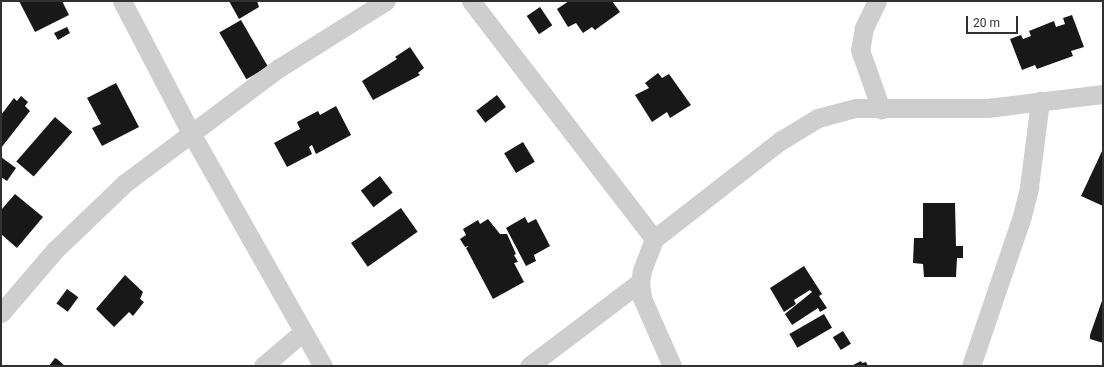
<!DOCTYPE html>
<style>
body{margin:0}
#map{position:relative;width:1104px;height:367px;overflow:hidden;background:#fff;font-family:Roboto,sans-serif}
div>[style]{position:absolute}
.building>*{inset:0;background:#181818;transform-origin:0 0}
.minor>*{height:19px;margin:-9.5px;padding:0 9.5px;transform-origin:9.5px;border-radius:9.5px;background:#cecece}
span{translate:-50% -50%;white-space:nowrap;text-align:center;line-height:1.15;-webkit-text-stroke:4px #fff;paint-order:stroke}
.frame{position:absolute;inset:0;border:2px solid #313131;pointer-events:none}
.scale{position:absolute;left:966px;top:16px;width:52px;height:18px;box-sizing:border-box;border:2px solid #313131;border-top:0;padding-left:5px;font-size:12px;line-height:14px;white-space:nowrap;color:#313131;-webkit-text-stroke:3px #fff;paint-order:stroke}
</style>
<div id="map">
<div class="building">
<div style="clip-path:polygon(19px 1px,62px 1px,69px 15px,35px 32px)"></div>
<div style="clip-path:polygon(229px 1px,257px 1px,259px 7px,239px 19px)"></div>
<div style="clip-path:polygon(569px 1px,612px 1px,620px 12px,595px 30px,592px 27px,583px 33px,576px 23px,568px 27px,557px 9px)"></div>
<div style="left:540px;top:7px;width:22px;height:16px;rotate:56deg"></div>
<div style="clip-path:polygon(1072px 15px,1084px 47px,1071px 51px,1073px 56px,1037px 69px,1035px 65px,1022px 70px,1010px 39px,1021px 35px,1023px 39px,1031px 36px,1029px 31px,1054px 21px,1056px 27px,1065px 24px,1063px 18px)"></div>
<div style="left:241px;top:20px;width:54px;height:25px;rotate:60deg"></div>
<div style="clip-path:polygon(67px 27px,70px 33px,58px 40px,54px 33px)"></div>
<div style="clip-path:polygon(410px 47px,424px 68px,418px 73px,420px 75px,373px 100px,362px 81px,397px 59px,395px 57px)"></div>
<div style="clip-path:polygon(658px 73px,662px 78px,669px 74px,691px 105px,670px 118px,667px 112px,652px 122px,635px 95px,649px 88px,645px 83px)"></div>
<div style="clip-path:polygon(116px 83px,139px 127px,102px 146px,92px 128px,101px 124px,87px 98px)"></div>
<div style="left:497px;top:95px;width:15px;height:26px;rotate:53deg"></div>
<div style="clip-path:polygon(21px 96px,28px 102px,25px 106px,30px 111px,1px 148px,1px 115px,14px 98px,17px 101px)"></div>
<div style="clip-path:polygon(336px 106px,351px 135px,316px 154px,312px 145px,309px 147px,312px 154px,287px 167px,274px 143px,300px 129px,297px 122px,318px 111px,320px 115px)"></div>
<div style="left:55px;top:117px;width:23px;height:59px;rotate:41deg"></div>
<div style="left:523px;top:142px;width:23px;height:22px;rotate:59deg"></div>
<div style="clip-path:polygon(1103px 149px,1103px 206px,1081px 196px)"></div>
<div style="clip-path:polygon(1px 157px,16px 168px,7px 181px,1px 177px)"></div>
<div style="left:380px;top:176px;width:21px;height:24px;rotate:53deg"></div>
<div style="clip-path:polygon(15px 194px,43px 217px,17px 248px,1px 234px,1px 210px)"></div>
<div style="clip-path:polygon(923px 203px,955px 203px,956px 246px,963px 246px,963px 258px,957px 258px,956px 277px,924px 277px,923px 264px,913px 263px,914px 238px,923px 238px)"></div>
<div style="left:401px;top:208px;width:29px;height:61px;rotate:55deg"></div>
<div style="clip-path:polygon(525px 217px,528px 223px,536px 219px,550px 246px,534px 255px,536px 261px,526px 266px,506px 228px)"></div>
<div style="clip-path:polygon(488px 219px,500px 234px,507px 234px,516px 254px,514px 255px,518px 262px,514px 263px,524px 282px,493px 299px,466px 248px,469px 246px,465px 247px,460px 239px,466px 235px,463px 229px,478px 220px,480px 224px)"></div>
<div style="clip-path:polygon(804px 266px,822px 294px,819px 296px,827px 308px,820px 312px,818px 308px,792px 325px,785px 314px,812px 292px,810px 290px,794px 300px,796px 304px,784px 312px,770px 288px)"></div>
<div style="clip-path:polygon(125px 275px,143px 292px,140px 299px,144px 302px,133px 316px,129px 312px,114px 327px,96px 309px)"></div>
<div style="left:67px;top:289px;width:14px;height:18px;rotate:36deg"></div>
<div style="clip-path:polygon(1103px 298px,1103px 343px,1090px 339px,1090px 335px)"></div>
<div style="left:824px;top:314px;width:16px;height:40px;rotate:60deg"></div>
<div style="left:843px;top:331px;width:15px;height:12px;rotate:58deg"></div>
<div style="clip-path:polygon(55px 358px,57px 359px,65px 366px,49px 366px)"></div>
<div style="clip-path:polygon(861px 361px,862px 363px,866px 362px,868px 366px,851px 366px)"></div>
</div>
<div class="minor">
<div style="left:122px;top:1px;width:149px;rotate:62.4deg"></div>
<div style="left:191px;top:133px;width:268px;rotate:60.5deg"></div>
<div style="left:471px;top:1px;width:300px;rotate:52.4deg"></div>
<div style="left:654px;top:239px;width:160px;rotate:-37.9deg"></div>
<div style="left:780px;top:141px;width:44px;rotate:-31.2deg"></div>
<div style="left:818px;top:118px;width:39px;rotate:-15deg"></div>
<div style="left:856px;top:108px;width:131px"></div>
<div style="left:987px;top:108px;width:117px;rotate:-6.9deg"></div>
<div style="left:877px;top:1px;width:30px;rotate:116deg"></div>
<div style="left:864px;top:28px;width:22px;rotate:100deg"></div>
<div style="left:860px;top:50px;width:63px;rotate:70.4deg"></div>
<div style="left:654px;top:239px;width:34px;rotate:111deg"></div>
<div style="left:642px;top:271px;width:11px;rotate:100deg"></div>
<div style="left:640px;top:282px;width:16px;rotate:83deg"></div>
<div style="left:642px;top:298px;width:74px;rotate:66.2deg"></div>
<div style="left:1px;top:313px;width:83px;rotate:-49.4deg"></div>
<div style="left:55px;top:250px;width:97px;rotate:-43.7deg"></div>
<div style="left:125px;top:183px;width:192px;rotate:-36.8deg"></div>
<div style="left:279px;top:68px;width:126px;rotate:-32.1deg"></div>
<div style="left:263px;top:366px;width:52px;rotate:-40.4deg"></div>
<div style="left:529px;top:366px;width:139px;rotate:-37.1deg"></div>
<div style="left:971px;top:366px;width:158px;rotate:-71.2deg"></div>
<div style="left:1022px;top:216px;width:30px;rotate:-76deg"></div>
<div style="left:1029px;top:187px;width:87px;rotate:-82.7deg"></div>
</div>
<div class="frame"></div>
<div class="scale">20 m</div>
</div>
